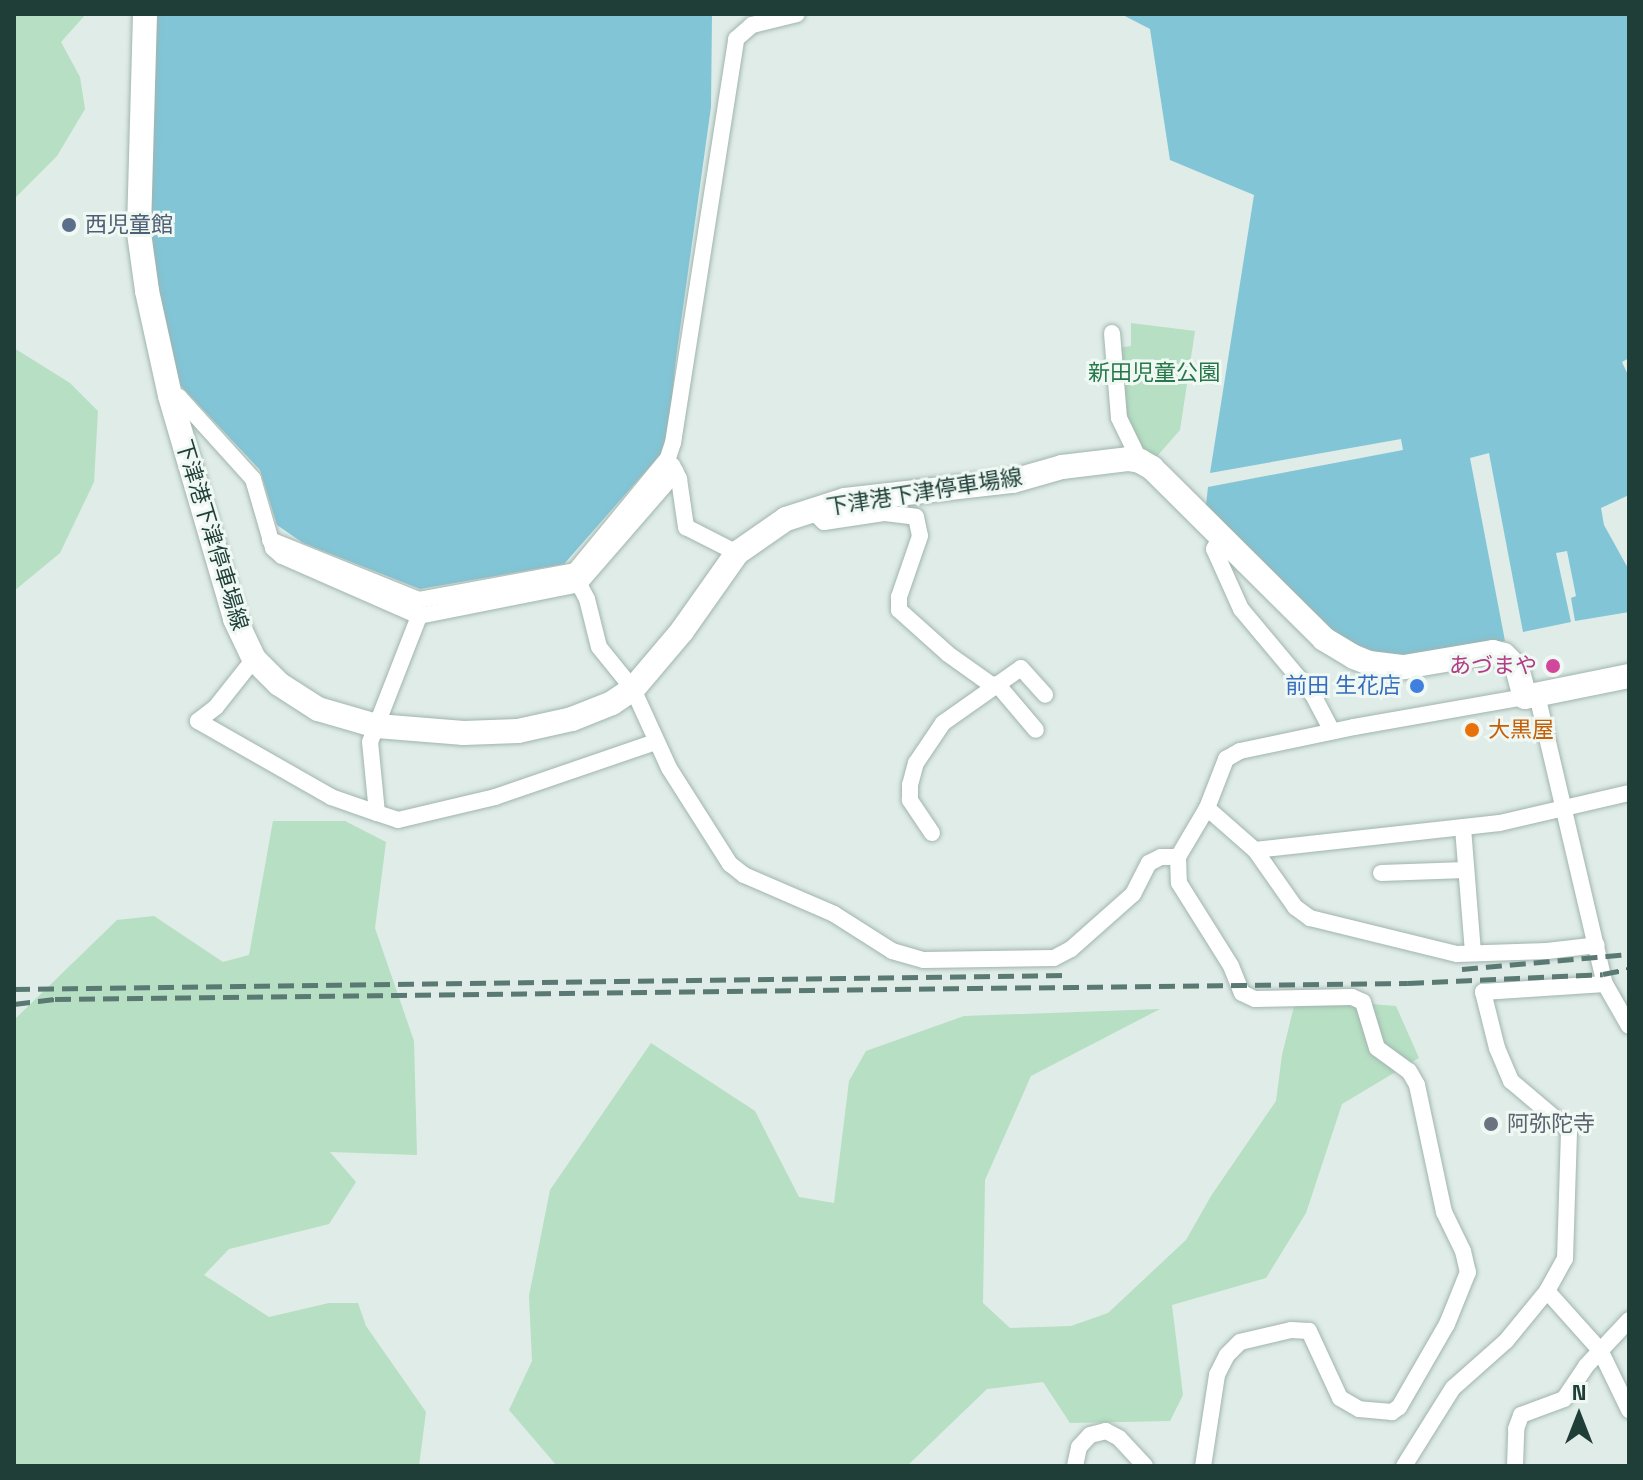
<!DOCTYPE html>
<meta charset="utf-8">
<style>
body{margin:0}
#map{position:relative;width:1643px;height:1480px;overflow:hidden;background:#dfece7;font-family:"Space Grotesk","Noto Sans JP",sans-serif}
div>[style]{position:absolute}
.green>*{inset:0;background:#b6dfc3}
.water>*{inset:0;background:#81c5d7}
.roads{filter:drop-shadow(0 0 2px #a1b4af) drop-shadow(0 0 2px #a1b4af)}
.street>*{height:16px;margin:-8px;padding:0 8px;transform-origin:8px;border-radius:8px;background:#fff}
.secondary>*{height:24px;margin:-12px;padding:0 12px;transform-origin:12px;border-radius:12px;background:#fff}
.rail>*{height:5px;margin-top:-2.5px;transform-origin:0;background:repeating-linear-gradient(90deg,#597972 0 16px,transparent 0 24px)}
.dots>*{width:22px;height:22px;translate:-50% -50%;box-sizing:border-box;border:4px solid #f0f8f4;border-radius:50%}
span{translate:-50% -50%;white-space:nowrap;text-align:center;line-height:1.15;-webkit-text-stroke:6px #f0f8f4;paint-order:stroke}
.service-label{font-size:22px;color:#4e5e75}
.left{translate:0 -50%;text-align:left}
.park-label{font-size:22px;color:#257849}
.street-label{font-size:22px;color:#1e3e37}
.hotel-label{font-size:22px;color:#b23c85}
.right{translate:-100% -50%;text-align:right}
.shop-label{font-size:22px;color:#366cbe}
.food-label{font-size:22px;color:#c56008}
.worship-label{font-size:22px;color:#5b616d}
.frame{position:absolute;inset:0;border:16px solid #1e3e37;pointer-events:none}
.north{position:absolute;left:1539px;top:1376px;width:80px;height:80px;-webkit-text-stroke:6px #f0f8f4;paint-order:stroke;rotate:0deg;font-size:22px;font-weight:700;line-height:32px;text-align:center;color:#1e3e37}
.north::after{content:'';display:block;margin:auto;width:28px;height:36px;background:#1e3e37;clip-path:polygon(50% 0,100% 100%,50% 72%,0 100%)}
</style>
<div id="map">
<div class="green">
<div style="clip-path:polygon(14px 14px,86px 14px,61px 42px,80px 77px,85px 109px,57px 156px,14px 199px)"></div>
<div style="clip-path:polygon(1131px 323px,1195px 331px,1180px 430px,1152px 462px,1141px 451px,1123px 415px,1118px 348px,1131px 346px)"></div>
<div style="clip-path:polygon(14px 348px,70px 383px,98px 411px,94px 482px,60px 553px,14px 591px)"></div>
<div style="clip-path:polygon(273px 821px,345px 821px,386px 842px,375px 928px,414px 1041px,417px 1155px,330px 1152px,356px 1182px,329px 1224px,229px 1249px,204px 1275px,269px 1317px,329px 1303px,358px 1303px,366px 1326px,426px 1412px,419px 1466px,14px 1466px,14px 1020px,117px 920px,154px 916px,223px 962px,249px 955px)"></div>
<div style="clip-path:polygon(1296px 998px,1396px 1006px,1419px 1058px,1342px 1104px,1306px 1213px,1266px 1278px,1172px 1305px,1183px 1395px,1170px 1421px,1070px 1423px,1043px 1382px,987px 1389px,907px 1466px,557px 1466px,509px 1410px,532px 1361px,529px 1296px,550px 1190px,651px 1043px,755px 1111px,799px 1197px,834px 1203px,849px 1081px,866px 1051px,964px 1016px,1160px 1009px,1031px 1076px,985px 1180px,983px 1303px,1010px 1328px,1071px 1326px,1108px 1313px,1186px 1240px,1211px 1196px,1276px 1101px,1282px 1055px)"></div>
</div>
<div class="water">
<div style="clip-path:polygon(152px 14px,712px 14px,711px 107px,676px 358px,667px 447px,564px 564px,420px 589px,303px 543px,277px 525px,260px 470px,179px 384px,151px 258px,147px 206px)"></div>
<div style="clip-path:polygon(1121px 14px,1629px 14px,1629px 358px,1622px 362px,1629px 377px,1629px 495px,1601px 508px,1604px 525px,1629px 570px,1629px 612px,1575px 621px,1571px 598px,1576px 596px,1567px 551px,1556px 553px,1571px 622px,1523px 632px,1489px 453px,1470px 458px,1505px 641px,1427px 657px,1393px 657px,1361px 649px,1336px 636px,1206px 505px,1208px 487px,1403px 450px,1401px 439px,1210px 473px,1254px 195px,1170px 160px,1150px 29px)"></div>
</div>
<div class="roads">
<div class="street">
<div style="left:1112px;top:333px;width:85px;rotate:85.3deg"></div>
<div style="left:1119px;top:418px;width:48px;rotate:64deg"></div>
<div style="left:170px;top:396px;width:9px;rotate:6deg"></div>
<div style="left:179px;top:397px;width:110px;rotate:47.9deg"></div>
<div style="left:253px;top:479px;width:72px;rotate:73.8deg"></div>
<div style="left:273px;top:548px;width:12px;rotate:42deg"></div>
<div style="left:282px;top:556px;width:150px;rotate:23.7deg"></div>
<div style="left:419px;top:616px;width:163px;rotate:-11.3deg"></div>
<div style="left:672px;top:465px;width:16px;rotate:63deg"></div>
<div style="left:679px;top:479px;width:49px;rotate:81.7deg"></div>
<div style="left:686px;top:527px;width:57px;rotate:27deg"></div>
<div style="left:676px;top:472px;width:148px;rotate:130.9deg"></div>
<div style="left:579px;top:584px;width:17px;rotate:62deg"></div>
<div style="left:587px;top:599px;width:49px;rotate:76deg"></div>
<div style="left:599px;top:647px;width:54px;rotate:51deg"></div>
<div style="left:633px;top:689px;width:87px;rotate:65.5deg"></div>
<div style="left:669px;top:768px;width:114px;rotate:57.6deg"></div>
<div style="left:730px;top:864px;width:18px;rotate:38deg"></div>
<div style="left:744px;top:875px;width:98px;rotate:23.4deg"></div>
<div style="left:834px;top:914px;width:69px;rotate:32.5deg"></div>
<div style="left:892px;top:951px;width:33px;rotate:16deg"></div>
<div style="left:924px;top:960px;width:130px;rotate:-0.9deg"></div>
<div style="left:1054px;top:958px;width:19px;rotate:-28deg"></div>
<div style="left:1071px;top:949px;width:83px;rotate:-41.6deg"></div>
<div style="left:1133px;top:894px;width:35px;rotate:-63deg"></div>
<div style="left:1149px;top:863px;width:13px;rotate:-27deg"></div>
<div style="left:1161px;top:857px;width:17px"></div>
<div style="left:1178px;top:857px;width:57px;rotate:-59.4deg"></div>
<div style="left:1207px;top:808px;width:53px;rotate:-68.8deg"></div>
<div style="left:1226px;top:759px;width:16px;rotate:-30deg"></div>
<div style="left:1240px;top:751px;width:116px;rotate:-11.9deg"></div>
<div style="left:1354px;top:727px;width:174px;rotate:-10deg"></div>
<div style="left:811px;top:509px;width:18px;rotate:45deg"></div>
<div style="left:824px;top:522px;width:62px;rotate:-8.4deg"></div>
<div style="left:885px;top:513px;width:31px;rotate:7deg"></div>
<div style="left:916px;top:517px;width:19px;rotate:78deg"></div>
<div style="left:920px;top:536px;width:65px;rotate:109deg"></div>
<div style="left:899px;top:597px;width:13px;rotate:90deg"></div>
<div style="left:899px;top:610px;width:66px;rotate:41.9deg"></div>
<div style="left:948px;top:654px;width:55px;rotate:35.4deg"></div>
<div style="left:1221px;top:536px;width:15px;rotate:118deg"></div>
<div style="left:1214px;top:549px;width:66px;rotate:65.8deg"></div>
<div style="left:1241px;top:609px;width:112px;rotate:50.1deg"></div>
<div style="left:1313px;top:695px;width:41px;rotate:62.2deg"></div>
<div style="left:270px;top:540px;width:161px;rotate:21.9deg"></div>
<div style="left:419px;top:600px;width:159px;rotate:-10.5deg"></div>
<div style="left:575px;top:571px;width:146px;rotate:-50.5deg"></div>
<div style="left:668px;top:458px;width:16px;rotate:-72deg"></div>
<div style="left:673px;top:443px;width:409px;rotate:-81.1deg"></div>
<div style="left:736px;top:39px;width:21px;rotate:-41deg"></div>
<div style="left:752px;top:25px;width:46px;rotate:-13.7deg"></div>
<div style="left:254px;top:659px;width:61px;rotate:128.4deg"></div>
<div style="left:216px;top:707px;width:23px;rotate:142deg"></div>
<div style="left:198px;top:721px;width:153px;rotate:29.7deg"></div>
<div style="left:331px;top:797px;width:49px;rotate:19.2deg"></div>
<div style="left:377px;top:813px;width:71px;rotate:-95.6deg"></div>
<div style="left:370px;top:742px;width:135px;rotate:-68.7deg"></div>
<div style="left:997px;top:684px;width:60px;rotate:49.7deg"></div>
<div style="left:1537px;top:695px;width:297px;rotate:76.8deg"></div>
<div style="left:1605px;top:984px;width:48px;rotate:60.3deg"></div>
<div style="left:1207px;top:808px;width:64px;rotate:41.2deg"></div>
<div style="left:1255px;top:850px;width:70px;rotate:54.9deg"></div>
<div style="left:1295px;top:907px;width:19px;rotate:36deg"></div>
<div style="left:1310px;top:918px;width:151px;rotate:13.8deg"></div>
<div style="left:1457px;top:954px;width:90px;rotate:-1.9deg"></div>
<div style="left:1547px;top:951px;width:50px;rotate:-6.8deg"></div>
<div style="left:377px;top:813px;width:22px;rotate:18deg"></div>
<div style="left:398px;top:820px;width:100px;rotate:-13.3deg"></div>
<div style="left:495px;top:797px;width:170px;rotate:-18.9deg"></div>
<div style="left:1463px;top:828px;width:125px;rotate:85.4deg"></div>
<div style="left:932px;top:833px;width:40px;rotate:-124deg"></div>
<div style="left:910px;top:800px;width:15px;rotate:-90deg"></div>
<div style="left:910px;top:785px;width:23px;rotate:-75deg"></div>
<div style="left:916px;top:763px;width:48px;rotate:-56deg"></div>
<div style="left:943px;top:723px;width:95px;rotate:-35.2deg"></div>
<div style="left:1021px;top:668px;width:36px;rotate:48deg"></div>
<div style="left:1255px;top:850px;width:246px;rotate:-6.3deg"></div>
<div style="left:1500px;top:823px;width:132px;rotate:-13.1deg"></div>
<div style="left:1178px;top:857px;width:26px;rotate:88deg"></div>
<div style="left:1179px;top:883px;width:98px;rotate:57.9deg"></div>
<div style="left:1231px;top:966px;width:29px;rotate:68deg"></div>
<div style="left:1242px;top:993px;width:14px;rotate:25deg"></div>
<div style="left:1255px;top:999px;width:97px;rotate:-1.2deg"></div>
<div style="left:1352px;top:997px;width:12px;rotate:24deg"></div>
<div style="left:1363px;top:1002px;width:48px;rotate:73.1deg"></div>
<div style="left:1377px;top:1048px;width:39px;rotate:36deg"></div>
<div style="left:1409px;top:1071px;width:16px;rotate:60deg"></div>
<div style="left:1417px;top:1085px;width:130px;rotate:78deg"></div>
<div style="left:1444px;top:1212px;width:43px;rotate:64deg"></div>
<div style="left:1463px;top:1251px;width:22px;rotate:77deg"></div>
<div style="left:1468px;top:1272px;width:56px;rotate:112deg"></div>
<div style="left:1447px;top:1324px;width:96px;rotate:120deg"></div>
<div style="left:1399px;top:1407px;width:9px;rotate:144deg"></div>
<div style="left:1392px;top:1412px;width:33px;rotate:-175deg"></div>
<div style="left:1359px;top:1409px;width:22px;rotate:-150deg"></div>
<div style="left:1340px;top:1398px;width:74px;rotate:-114.8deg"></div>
<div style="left:1309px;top:1331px;width:18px;rotate:-177deg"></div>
<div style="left:1291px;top:1330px;width:52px;rotate:166.8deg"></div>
<div style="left:1240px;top:1342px;width:18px;rotate:135deg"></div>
<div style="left:1227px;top:1355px;width:22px;rotate:117deg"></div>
<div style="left:1217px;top:1375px;width:92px;rotate:98.7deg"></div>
<div style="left:1381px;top:873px;width:85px;rotate:-2deg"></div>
<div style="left:1547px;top:1291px;width:79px;rotate:48.1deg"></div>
<div style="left:1600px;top:1350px;width:67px;rotate:64.2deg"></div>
<div style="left:1075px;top:1466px;width:19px;rotate:-78deg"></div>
<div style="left:1079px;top:1447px;width:16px;rotate:-47deg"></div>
<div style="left:1090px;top:1435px;width:16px;rotate:-14deg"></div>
<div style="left:1106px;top:1431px;width:15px;rotate:28deg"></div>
<div style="left:1119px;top:1438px;width:38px;rotate:47deg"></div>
<div style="left:1404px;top:1466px;width:92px;rotate:-57.9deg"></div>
<div style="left:1453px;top:1388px;width:71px;rotate:-41.6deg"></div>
<div style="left:1506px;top:1341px;width:65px;rotate:-50.6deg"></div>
<div style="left:1547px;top:1291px;width:37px;rotate:-61deg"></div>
<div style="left:1565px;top:1259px;width:129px;rotate:-88.2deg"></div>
<div style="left:1569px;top:1130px;width:76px;rotate:-139.8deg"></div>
<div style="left:1511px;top:1081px;width:36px;rotate:-113deg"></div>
<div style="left:1497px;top:1048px;width:58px;rotate:-104deg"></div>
<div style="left:1483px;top:992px;width:122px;rotate:-3.8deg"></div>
<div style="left:1515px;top:1466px;width:37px;rotate:-88deg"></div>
<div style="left:1516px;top:1429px;width:15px;rotate:-70deg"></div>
<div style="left:1521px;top:1415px;width:46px;rotate:-20.4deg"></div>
<div style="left:1564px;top:1399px;width:40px;rotate:-56deg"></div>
<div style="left:1586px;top:1366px;width:63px;rotate:-46.9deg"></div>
</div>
<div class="secondary">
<div style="left:145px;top:14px;width:219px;rotate:91.6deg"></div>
<div style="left:139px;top:233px;width:59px;rotate:82.1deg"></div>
<div style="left:147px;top:291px;width:107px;rotate:77.6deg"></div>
<div style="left:170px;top:396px;width:232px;rotate:73.7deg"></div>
<div style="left:235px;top:619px;width:44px;rotate:64.6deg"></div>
<div style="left:254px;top:659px;width:35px;rotate:45deg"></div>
<div style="left:279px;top:684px;width:46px;rotate:32.7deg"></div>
<div style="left:318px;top:709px;width:61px;rotate:16.1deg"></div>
<div style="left:377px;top:726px;width:87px;rotate:4.6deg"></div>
<div style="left:464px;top:733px;width:54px;rotate:-2.1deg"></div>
<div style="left:518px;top:731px;width:55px;rotate:-12.5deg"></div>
<div style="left:572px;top:719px;width:43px;rotate:-21.8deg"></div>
<div style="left:612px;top:703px;width:25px;rotate:-34deg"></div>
<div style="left:633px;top:689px;width:76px;rotate:-49.8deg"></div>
<div style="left:682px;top:631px;width:95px;rotate:-54.8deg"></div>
<div style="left:737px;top:553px;width:60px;rotate:-34.8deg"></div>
<div style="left:786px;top:519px;width:62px;rotate:-17.9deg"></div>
<div style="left:845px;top:500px;width:169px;rotate:-6.5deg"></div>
<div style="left:1013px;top:481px;width:51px;rotate:-15.9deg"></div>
<div style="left:1062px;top:467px;width:66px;rotate:-6.9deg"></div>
<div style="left:1128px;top:459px;width:12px;rotate:9deg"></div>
<div style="left:1140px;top:461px;width:14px;rotate:30deg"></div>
<div style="left:1152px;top:468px;width:243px;rotate:44.8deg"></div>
<div style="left:1324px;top:639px;width:35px;rotate:31deg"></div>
<div style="left:1354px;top:657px;width:16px;rotate:22deg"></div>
<div style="left:1369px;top:663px;width:35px;rotate:7deg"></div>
<div style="left:1404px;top:667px;width:90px;rotate:-9.6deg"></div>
<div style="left:1493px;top:652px;width:11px;rotate:15deg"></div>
<div style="left:1504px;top:655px;width:18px;rotate:45deg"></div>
<div style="left:1517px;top:668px;width:30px;rotate:75deg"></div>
<div style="left:1525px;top:697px;width:106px;rotate:-11.4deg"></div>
</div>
</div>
<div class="rail">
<div style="left:1462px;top:969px;width:168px;rotate:-5.1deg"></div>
<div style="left:14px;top:989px;width:1052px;rotate:-0.76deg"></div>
<div style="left:14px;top:1004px;width:41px;rotate:-7deg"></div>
<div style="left:55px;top:999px;width:1353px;rotate:-0.68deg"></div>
<div style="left:1408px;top:983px;width:195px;rotate:-2.6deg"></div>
<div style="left:1603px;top:974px;width:26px;rotate:-11deg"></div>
</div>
<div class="dots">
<div style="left:69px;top:225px;background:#5c6f8a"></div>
<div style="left:1553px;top:666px;background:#d1479c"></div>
<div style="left:1417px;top:686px;background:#3f7fe0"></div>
<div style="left:1472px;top:730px;background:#e8710a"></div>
<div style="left:1491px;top:1124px;background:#6b7280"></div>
</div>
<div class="service-label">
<span class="left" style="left:85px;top:225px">西児童館</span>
</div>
<div class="park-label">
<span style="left:1154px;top:373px">新田児童公園</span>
</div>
<div class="street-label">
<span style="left:924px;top:492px;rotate:-9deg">下津港下津停車場線</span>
<span style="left:212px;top:535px;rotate:73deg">下津港下津停車場線</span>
</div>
<div class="hotel-label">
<span class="right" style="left:1537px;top:666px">あづまや</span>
</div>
<div class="shop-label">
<span class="right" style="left:1401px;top:686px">前田 生花店</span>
</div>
<div class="food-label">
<span class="left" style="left:1488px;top:730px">大黒屋</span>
</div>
<div class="worship-label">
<span class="left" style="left:1507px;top:1124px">阿弥陀寺</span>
</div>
<div class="frame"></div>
<div class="north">N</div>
</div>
